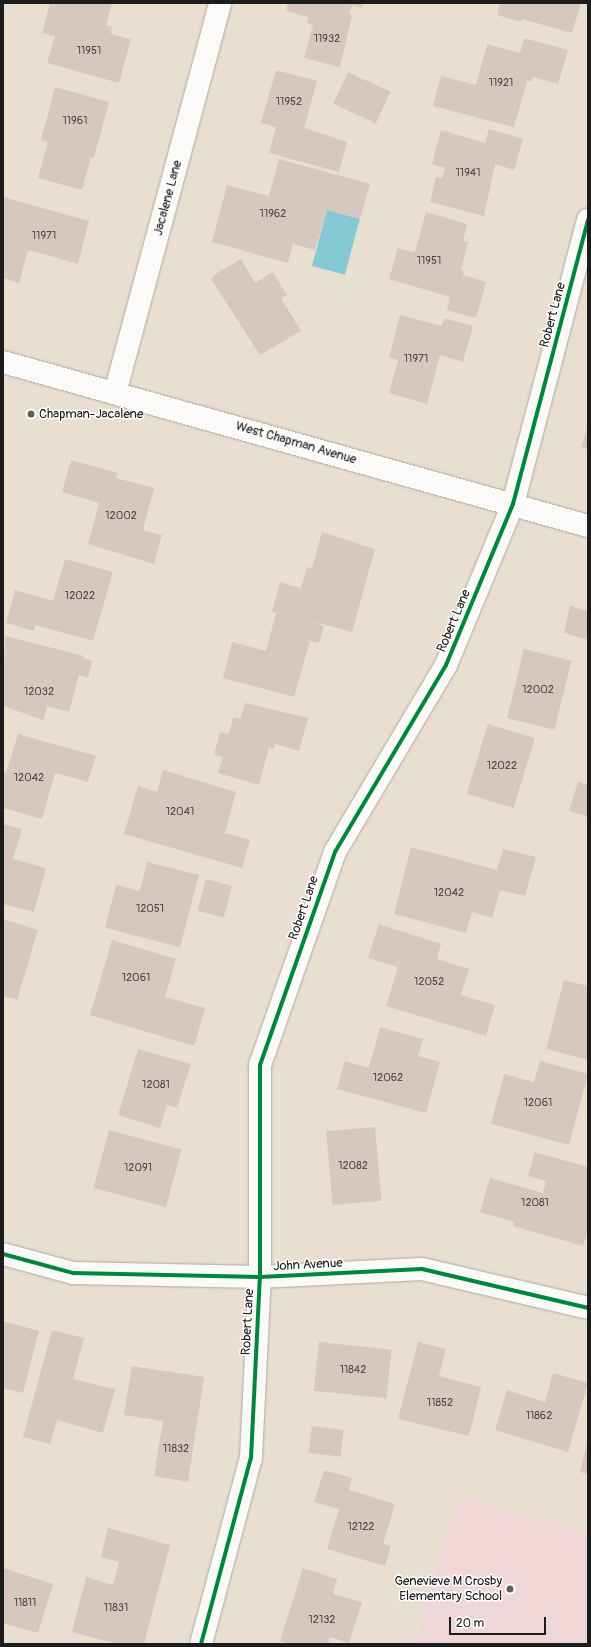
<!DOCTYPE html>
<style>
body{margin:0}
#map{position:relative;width:591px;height:1647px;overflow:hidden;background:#e8dfd0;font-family:Pangolin,sans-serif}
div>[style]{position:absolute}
.built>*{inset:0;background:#efd6d7}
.water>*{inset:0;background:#84c9d4;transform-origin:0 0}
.building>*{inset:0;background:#d7c8bf;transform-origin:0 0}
.roads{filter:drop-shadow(0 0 1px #afa9a0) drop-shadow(0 0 1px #afa9a0)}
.street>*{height:22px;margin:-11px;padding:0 11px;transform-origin:11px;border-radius:11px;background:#fcfaf8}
.primary>*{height:22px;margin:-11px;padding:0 11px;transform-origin:11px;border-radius:11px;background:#fcfaf8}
.cycleway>*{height:4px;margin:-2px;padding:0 2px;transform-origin:2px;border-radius:2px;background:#00873e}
.dots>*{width:11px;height:11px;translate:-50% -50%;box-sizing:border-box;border:2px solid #fff;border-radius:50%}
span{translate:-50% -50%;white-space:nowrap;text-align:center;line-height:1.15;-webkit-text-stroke:3px #fff;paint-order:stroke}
.number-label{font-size:11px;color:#4c4846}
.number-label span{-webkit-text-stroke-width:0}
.street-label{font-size:13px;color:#1c1c1c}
.poi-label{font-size:13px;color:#1c1c1c}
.left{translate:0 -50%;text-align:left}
.right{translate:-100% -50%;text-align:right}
.frame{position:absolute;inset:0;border:4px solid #1c1c1c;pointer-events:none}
.scale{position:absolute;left:449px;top:1617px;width:97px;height:18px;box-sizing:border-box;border:2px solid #1c1c1c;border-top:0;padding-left:5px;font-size:12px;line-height:14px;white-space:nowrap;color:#1c1c1c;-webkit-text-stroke:3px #fff;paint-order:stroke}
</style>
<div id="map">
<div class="built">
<div style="clip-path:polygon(457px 1496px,588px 1533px,588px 1644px,416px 1644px)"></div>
</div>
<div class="water">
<div style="left:327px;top:210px;width:34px;height:58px;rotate:15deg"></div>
</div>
<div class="building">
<div style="clip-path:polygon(50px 3px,112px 3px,106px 25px,112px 27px,111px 34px,131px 39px,119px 83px,47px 63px,55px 36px,42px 33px)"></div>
<div style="clip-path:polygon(288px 3px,363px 3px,361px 8px,352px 5px,349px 14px,352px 15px,340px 67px,304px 58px,313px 25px,307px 23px,308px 17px,286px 11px)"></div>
<div style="clip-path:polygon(500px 3px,581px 3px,572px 33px,522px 19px,521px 22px,497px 15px)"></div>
<div style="clip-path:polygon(524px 38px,568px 50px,558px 84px,533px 77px,531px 82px,527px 81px,514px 127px,433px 106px,441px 76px,476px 85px,487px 44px,520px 53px)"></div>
<div style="clip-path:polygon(276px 70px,317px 81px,304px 128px,347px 142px,339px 172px,269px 153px,276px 127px,261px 123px)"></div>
<div style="left:348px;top:72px;width:47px;height:35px;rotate:25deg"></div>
<div style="clip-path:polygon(55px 87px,109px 102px,94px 158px,91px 157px,82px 190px,38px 178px,48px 142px,41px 140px)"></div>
<div style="clip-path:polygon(489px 129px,523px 139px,514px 170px,495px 164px,484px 216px,430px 202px,436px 177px,442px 178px,445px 168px,432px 164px,441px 130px,485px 143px)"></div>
<div style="clip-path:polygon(279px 159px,370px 184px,360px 219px,327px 210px,315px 250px,293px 244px,288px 263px,212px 242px,227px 185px,269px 196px)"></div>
<div style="clip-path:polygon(3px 197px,89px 221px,78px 264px,28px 250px,19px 283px,3px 278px)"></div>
<div style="clip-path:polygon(426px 212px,467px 224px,463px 241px,468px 242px,461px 270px,464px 271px,463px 275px,486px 282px,476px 318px,447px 310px,450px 297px,389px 279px,398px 248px,415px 252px)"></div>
<div style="clip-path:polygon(241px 259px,255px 283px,273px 272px,287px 295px,281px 298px,301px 331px,260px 355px,211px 279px,214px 278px,212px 276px)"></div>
<div style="clip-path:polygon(400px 315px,442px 326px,444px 318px,473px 326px,463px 362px,440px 355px,427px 404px,389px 393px,398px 360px,389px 357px)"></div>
<div style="clip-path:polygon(588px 425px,588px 449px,581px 447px)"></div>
<div style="clip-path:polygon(71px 460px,118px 473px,116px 478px,154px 488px,143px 530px,162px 535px,154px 564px,88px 544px,99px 503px,62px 492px)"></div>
<div style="clip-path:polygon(322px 532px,375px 549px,352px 632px,314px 622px,324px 626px,319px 643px,310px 641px,294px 697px,223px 678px,232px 642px,266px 651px,276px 613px,272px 612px,280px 582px,301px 588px,307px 567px,312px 568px)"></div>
<div style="clip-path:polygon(65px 559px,113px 572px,93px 641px,35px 625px,34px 631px,6px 623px,15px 590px,53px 601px)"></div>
<div style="clip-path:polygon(570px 606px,588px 611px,588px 640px,564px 633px)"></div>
<div style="clip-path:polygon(5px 636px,84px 656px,83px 658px,92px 661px,88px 678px,79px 675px,69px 712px,47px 706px,43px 720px,3px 706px)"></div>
<div style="left:524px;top:649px;width:49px;height:71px;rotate:14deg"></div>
<div style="clip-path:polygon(245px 703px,308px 718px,299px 751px,275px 744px,273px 749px,269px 748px,259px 785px,218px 773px,223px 757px,214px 755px,220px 732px,229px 734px,233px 717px,240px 719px)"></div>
<div style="left:488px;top:724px;width:49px;height:73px;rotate:17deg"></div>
<div style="clip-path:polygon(18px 734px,96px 756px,88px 782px,55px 773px,42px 819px,3px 808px,3px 772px,6px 773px)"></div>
<div style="clip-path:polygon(163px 770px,236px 792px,225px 833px,250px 840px,242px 868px,124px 834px,138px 786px,157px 792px)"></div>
<div style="clip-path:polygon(578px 782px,588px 785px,588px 817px,569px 811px)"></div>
<div style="clip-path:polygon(3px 824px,22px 829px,13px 859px,46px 868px,34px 912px,3px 904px)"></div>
<div style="clip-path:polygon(411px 847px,497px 870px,503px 849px,536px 857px,525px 896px,500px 890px,492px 918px,472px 912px,466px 933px,394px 914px)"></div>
<div style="clip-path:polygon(147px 862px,199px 875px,180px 947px,105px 928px,116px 885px,140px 891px)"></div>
<div style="left:206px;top:879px;width:27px;height:33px;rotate:15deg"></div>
<div style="clip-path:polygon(3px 919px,38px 930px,17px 1000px,3px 996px)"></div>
<div style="clip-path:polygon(379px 924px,441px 944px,437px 959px,469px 969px,461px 995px,495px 1005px,486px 1036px,386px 1006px,398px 967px,368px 958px)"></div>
<div style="clip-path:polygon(112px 940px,176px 959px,165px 997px,205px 1008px,194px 1046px,90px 1015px)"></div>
<div style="clip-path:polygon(564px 980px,588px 986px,588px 1060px,546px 1049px)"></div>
<div style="clip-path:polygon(380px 1027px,423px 1039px,418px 1056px,440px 1062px,426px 1113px,337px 1089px,345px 1061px,369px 1068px)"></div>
<div style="clip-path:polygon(138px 1049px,191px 1064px,177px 1108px,167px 1105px,160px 1128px,118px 1115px)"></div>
<div style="clip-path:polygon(540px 1061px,588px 1074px,569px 1145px,491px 1124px,504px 1074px,534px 1082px)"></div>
<div style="left:375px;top:1127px;width:74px;height:49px;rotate:85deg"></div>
<div style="left:109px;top:1130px;width:75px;height:60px;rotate:15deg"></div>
<div style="clip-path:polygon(535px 1152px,588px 1167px,588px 1229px,583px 1246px,513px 1226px,514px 1222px,480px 1212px,490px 1178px,543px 1193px,546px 1181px,528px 1176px)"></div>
<div style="clip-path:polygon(3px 1321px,39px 1331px,23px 1393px,3px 1388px)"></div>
<div style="clip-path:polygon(52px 1330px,84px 1338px,73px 1379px,115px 1389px,103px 1433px,57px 1420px,50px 1444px,23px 1437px)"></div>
<div style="left:319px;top:1342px;width:73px;height:49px;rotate:6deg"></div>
<div style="clip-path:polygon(418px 1342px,446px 1349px,439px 1376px,481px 1387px,469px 1436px,398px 1419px)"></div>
<div style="clip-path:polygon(132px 1366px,204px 1377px,188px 1482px,154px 1476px,163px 1421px,124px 1415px)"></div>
<div style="clip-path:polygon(553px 1373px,588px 1383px,568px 1452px,495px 1430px,507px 1390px,545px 1402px)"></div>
<div style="left:312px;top:1426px;width:32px;height:27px;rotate:7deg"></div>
<div style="clip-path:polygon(587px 1443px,588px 1443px,588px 1474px,580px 1472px)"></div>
<div style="clip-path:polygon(324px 1470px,352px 1478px,349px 1490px,395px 1504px,383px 1544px,391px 1546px,385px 1566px,327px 1549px,339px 1509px,314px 1502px)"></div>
<div style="clip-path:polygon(108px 1528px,170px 1545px,144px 1644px,117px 1644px,72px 1632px,86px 1577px,113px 1585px,119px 1562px,101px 1557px)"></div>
<div style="clip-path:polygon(3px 1568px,53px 1584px,38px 1633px,3px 1623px)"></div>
<div style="clip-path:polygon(303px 1568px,337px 1579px,333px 1594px,362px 1602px,349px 1643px,330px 1637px,328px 1644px,291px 1644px,280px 1641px)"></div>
</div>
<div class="roads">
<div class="street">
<div style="left:115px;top:393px;width:404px;rotate:-74.9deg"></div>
<div style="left:3px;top:1254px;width:73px;rotate:15.2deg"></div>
<div style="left:73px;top:1273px;width:187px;rotate:1.2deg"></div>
<div style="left:260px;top:1277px;width:162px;rotate:-2.8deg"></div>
<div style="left:422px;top:1269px;width:171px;rotate:13.2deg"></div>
<div style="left:201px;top:1644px;width:193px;rotate:-75deg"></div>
<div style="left:251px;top:1458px;width:181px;rotate:-87.2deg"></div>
<div style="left:260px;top:1277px;width:212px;rotate:-90deg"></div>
<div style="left:260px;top:1065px;width:226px;rotate:-70.6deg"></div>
<div style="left:335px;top:852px;width:217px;rotate:-59.3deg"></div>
<div style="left:446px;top:665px;width:174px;rotate:-67.4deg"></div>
<div style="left:513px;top:504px;width:294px;rotate:-75.2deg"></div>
</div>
<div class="primary">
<div style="left:3px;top:362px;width:608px;rotate:15.66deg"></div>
</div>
</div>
<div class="cycleway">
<div style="left:3px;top:1254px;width:73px;rotate:15.2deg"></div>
<div style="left:73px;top:1273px;width:187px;rotate:1.2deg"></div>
<div style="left:260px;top:1277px;width:162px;rotate:-2.8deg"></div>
<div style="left:422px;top:1269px;width:171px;rotate:13.2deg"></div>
<div style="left:201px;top:1644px;width:193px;rotate:-75deg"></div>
<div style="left:251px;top:1458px;width:181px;rotate:-87.2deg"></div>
<div style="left:260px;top:1277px;width:212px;rotate:-90deg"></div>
<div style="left:260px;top:1065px;width:226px;rotate:-70.6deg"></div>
<div style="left:335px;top:852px;width:217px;rotate:-59.3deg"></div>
<div style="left:446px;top:665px;width:174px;rotate:-67.4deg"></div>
<div style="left:513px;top:504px;width:294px;rotate:-75.2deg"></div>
</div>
<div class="dots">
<div style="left:31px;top:414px;background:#63605b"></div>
<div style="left:510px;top:1589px;background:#63605b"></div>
</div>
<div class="number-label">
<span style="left:327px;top:39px">11932</span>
<span style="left:89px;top:51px">11951</span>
<span style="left:501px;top:83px">11921</span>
<span style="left:289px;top:102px">11952</span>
<span style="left:75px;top:121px">11961</span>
<span style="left:468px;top:173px">11941</span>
<span style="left:273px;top:214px">11962</span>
<span style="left:44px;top:236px">11971</span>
<span style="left:429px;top:261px">11951</span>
<span style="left:416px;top:359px">11971</span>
<span style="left:121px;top:516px">12002</span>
<span style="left:80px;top:596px">12022</span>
<span style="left:538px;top:690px">12002</span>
<span style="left:39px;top:692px">12032</span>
<span style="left:502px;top:766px">12022</span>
<span style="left:29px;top:778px">12042</span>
<span style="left:180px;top:812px">12041</span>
<span style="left:449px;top:893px">12042</span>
<span style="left:150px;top:909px">12051</span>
<span style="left:136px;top:978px">12061</span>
<span style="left:429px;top:982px">12052</span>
<span style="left:388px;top:1078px">12062</span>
<span style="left:156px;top:1085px">12081</span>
<span style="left:538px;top:1103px">12061</span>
<span style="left:353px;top:1166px">12082</span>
<span style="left:138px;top:1168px">12091</span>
<span style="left:535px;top:1203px">12081</span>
<span style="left:353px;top:1370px">11842</span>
<span style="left:440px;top:1403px">11852</span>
<span style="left:539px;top:1416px">11862</span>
<span style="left:176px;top:1449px">11832</span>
<span style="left:361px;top:1527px">12122</span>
<span style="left:25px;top:1603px">11811</span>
<span style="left:116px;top:1608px">11831</span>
<span style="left:322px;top:1620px">12132</span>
</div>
<div class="street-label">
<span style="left:168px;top:198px;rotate:-75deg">Jacalene Lane</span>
<span style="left:553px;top:315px;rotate:-75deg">Robert Lane</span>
<span style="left:296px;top:443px;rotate:16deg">West Chapman Avenue</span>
<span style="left:454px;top:621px;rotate:-67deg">Robert Lane</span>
<span style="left:304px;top:908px;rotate:-71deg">Robert Lane</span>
<span style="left:308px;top:1265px;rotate:-3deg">John Avenue</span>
<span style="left:248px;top:1322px;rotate:-87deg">Robert Lane</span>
</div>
<div class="poi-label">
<span class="left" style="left:39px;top:414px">Chapman-Jacalene</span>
<span class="right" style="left:502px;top:1589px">Genevieve M Crosby<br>Elementary School</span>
</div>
<div class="frame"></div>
<div class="scale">20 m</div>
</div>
